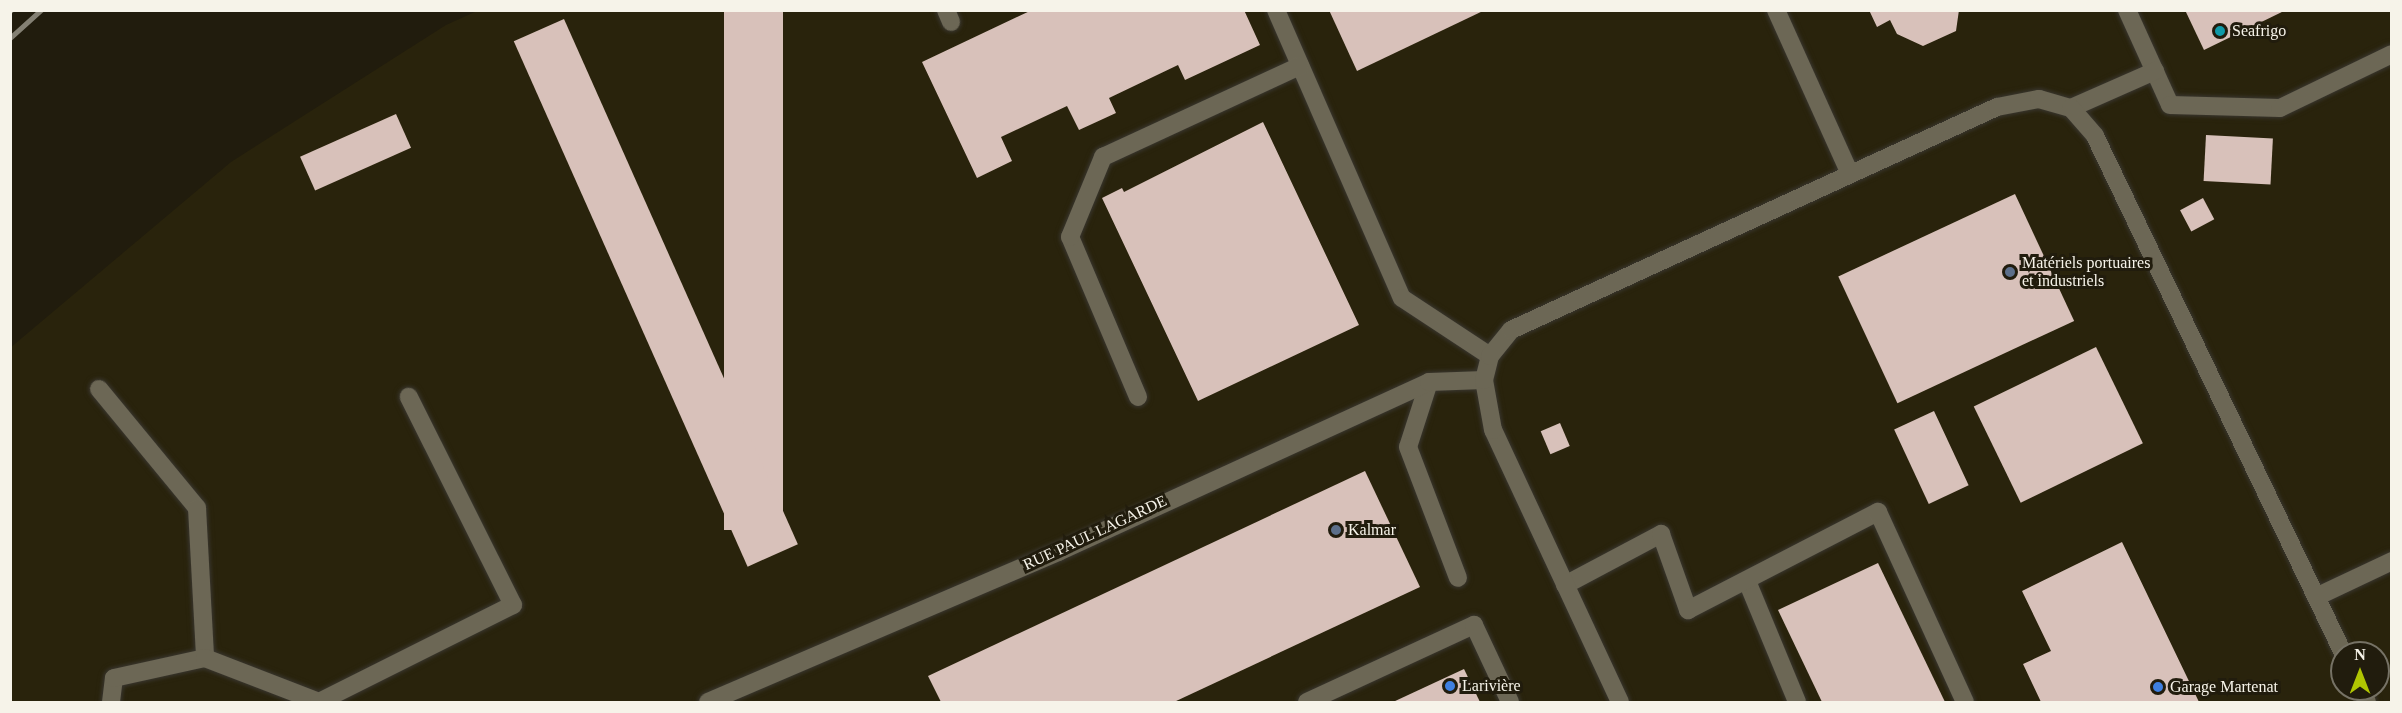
<!DOCTYPE html>
<meta charset="utf-8">
<style>
body{margin:0}
#map{position:relative;width:2402px;height:713px;overflow:hidden;background:#211c0d;font-family:Georgia,serif}
div>[style]{position:absolute}
.built>*{inset:0;background:#29230c}
.building>*{inset:0;background:#d8c1ba;transform-origin:0 0}
.roads{filter:drop-shadow(0 0 2px #39362f) drop-shadow(0 0 2px #39362f)}
.minor>*{height:18px;margin:-9px;padding:0 9px;transform-origin:9px;border-radius:9px;background:#6c6755}
.rail>*{height:4.5px;margin:-2.25px;padding:0 2.25px;transform-origin:2.25px;border-radius:2.25px;background:#848073}
.dots>*{width:16px;height:16px;translate:-50% -50%;box-sizing:border-box;border:3px solid #211c0d;border-radius:50%}
span{translate:-50% -50%;white-space:nowrap;text-align:center;line-height:1.15;-webkit-text-stroke:6px #211c0d;paint-order:stroke}
.poi-label{font-size:16px;color:#f6f3e9}
.left{translate:0 -50%;text-align:left}
.street-label{font-size:16px;color:#f6f3e9}
.frame{position:absolute;inset:0;border:12px solid #f6f3e9;pointer-events:none}
.north{position:absolute;left:2330px;top:641px;width:60px;height:60px;box-sizing:border-box;background:#211c0d;border:2px solid #767265;border-radius:50%;rotate:0deg;font-size:16px;font-weight:700;line-height:24px;text-align:center;color:#f6f3e9}
.north::after{content:'';display:block;margin:auto;width:21px;height:27px;background:#b0c502;clip-path:polygon(50% 0,100% 100%,50% 72%,0 100%)}
</style>
<div id="map">
<div class="built">
<div style="clip-path:polygon(evenodd,477px 11px,2391px 11px,2391px 702px,11px 702px,10px 348px,231px 162px,446px 25px,477px 11px,2342px 653px,2378px 653px,2378px 689px,2342px 689px,2342px 653px)"></div>
</div>
<div class="building">
<div style="left:724px;top:10px;width:59px;height:520px"></div>
<div style="clip-path:polygon(1032px 10px,1244px 10px,1260px 45px,1185px 80px,1178px 65px,1109px 98px,1116px 113px,1079px 130px,1067px 106px,1001px 137px,1012px 161px,977px 178px,922px 62px)"></div>
<div style="clip-path:polygon(1329px 10px,1485px 10px,1357px 71px)"></div>
<div style="clip-path:polygon(1869px 10px,1959px 10px,1956px 31px,1923px 46px,1897px 34px,1890px 20px,1877px 27px)"></div>
<div style="clip-path:polygon(2185px 10px,2286px 10px,2204px 50px)"></div>
<div style="left:564px;top:19px;width:575px;height:55px;rotate:66deg"></div>
<div style="left:396px;top:114px;width:37px;height:105px;rotate:66deg"></div>
<div style="clip-path:polygon(1263px 122px,1359px 325px,1198px 401px,1102px 198px,1122px 188px,1124px 192px)"></div>
<div style="left:2206px;top:135px;width:67px;height:46px;rotate:3deg"></div>
<div style="left:2015px;top:194px;width:140px;height:195px;rotate:65deg"></div>
<div style="left:2203px;top:198px;width:24px;height:26px;rotate:62deg"></div>
<div style="left:2096px;top:347px;width:107px;height:136px;rotate:64deg"></div>
<div style="left:1934px;top:411px;width:82px;height:44px;rotate:65deg"></div>
<div style="left:1560px;top:423px;width:25px;height:21px;rotate:67deg"></div>
<div style="clip-path:polygon(1365px 471px,1420px 587px,1174px 702px,941px 702px,928px 676px)"></div>
<div style="clip-path:polygon(2122px 542px,2199px 702px,2041px 702px,2023px 664px,2051px 651px,2022px 591px)"></div>
<div style="clip-path:polygon(1878px 563px,1945px 702px,1822px 702px,1778px 610px)"></div>
<div style="clip-path:polygon(1464px 669px,1480px 702px,1393px 702px)"></div>
</div>
<div class="roads">
<div class="minor">
<div style="left:946px;top:10px;width:13px;rotate:67deg"></div>
<div style="left:1276px;top:10px;width:314px;rotate:66.4deg"></div>
<div style="left:1402px;top:298px;width:105px;rotate:33.4deg"></div>
<div style="left:1776px;top:10px;width:180px;rotate:65.7deg"></div>
<div style="left:2127px;top:10px;width:104px;rotate:65.6deg"></div>
<div style="left:2170px;top:105px;width:110px;rotate:1.6deg"></div>
<div style="left:2280px;top:108px;width:124px;rotate:-25.7deg"></div>
<div style="left:2071px;top:108px;width:92px;rotate:-23.8deg"></div>
<div style="left:1429px;top:382px;width:68px;rotate:107.9deg"></div>
<div style="left:1408px;top:447px;width:140px;rotate:69.1deg"></div>
<div style="left:99px;top:389px;width:154px;rotate:50.5deg"></div>
<div style="left:197px;top:508px;width:150px;rotate:86.9deg"></div>
<div style="left:1138px;top:397px;width:174px;rotate:-113deg"></div>
<div style="left:1070px;top:237px;width:87px;rotate:-67.6deg"></div>
<div style="left:1103px;top:157px;width:217px;rotate:-24.8deg"></div>
<div style="left:1747px;top:581px;width:131px;rotate:67.5deg"></div>
<div style="left:1565px;top:585px;width:109px;rotate:-28deg"></div>
<div style="left:1661px;top:534px;width:81px;rotate:70.4deg"></div>
<div style="left:1688px;top:610px;width:214px;rotate:-27.3deg"></div>
<div style="left:1878px;top:512px;width:209px;rotate:65.4deg"></div>
<div style="left:2316px;top:597px;width:84px;rotate:-25.3deg"></div>
<div style="left:2361px;top:689px;width:14px;rotate:65deg"></div>
<div style="left:111px;top:702px;width:24px;rotate:-83deg"></div>
<div style="left:114px;top:678px;width:93px;rotate:-12.4deg"></div>
<div style="left:205px;top:658px;width:122px;rotate:21.1deg"></div>
<div style="left:319px;top:702px;width:217px;rotate:-26.6deg"></div>
<div style="left:513px;top:605px;width:233px;rotate:-116.6deg"></div>
<div style="left:708px;top:702px;width:381px;rotate:-23.2deg"></div>
<div style="left:1058px;top:552px;width:408px;rotate:-24.6deg"></div>
<div style="left:1429px;top:382px;width:55px;rotate:-2.1deg"></div>
<div style="left:1307px;top:702px;width:184px;rotate:-24.8deg"></div>
<div style="left:1474px;top:625px;width:85px;rotate:64.9deg"></div>
<div style="left:1620px;top:702px;width:300px;rotate:-115deg"></div>
<div style="left:1493px;top:430px;width:51px;rotate:-100.2deg"></div>
<div style="left:1484px;top:380px;width:25px;rotate:-76deg"></div>
<div style="left:1490px;top:356px;width:33px;rotate:-51deg"></div>
<div style="left:1511px;top:330px;width:535px;rotate:-24.65deg"></div>
<div style="left:1997px;top:107px;width:43px;rotate:-10.8deg"></div>
<div style="left:2039px;top:99px;width:33px;rotate:16deg"></div>
<div style="left:2071px;top:108px;width:37px;rotate:49deg"></div>
<div style="left:2095px;top:136px;width:573px;rotate:64.37deg"></div>
</div>
</div>
<div class="rail">
<div style="left:10px;top:11px;width:1px;rotate:-45deg"></div>
<div style="left:10px;top:38px;width:42px;rotate:-42.1deg"></div>
</div>
<div class="dots">
<div style="left:2220px;top:31px;background:#0f9aa8"></div>
<div style="left:2010px;top:272px;background:#5c6f8a"></div>
<div style="left:1336px;top:530px;background:#5c6f8a"></div>
<div style="left:1450px;top:686px;background:#3f7fe0"></div>
<div style="left:2158px;top:687px;background:#3f7fe0"></div>
</div>
<div class="poi-label">
<span class="left" style="left:2232px;top:31px">Seafrigo</span>
<span class="left" style="left:2022px;top:272px">Matériels portuaires<br>et industriels</span>
<span class="left" style="left:1348px;top:530px">Kalmar</span>
<span class="left" style="left:1462px;top:686px">Larivière</span>
<span class="left" style="left:2170px;top:687px">Garage Martenat</span>
</div>
<div class="street-label">
<span style="left:1095px;top:533px;rotate:-25deg">RUE PAUL LAGARDE</span>
</div>
<div class="frame"></div>
<div class="north">N</div>
</div>
